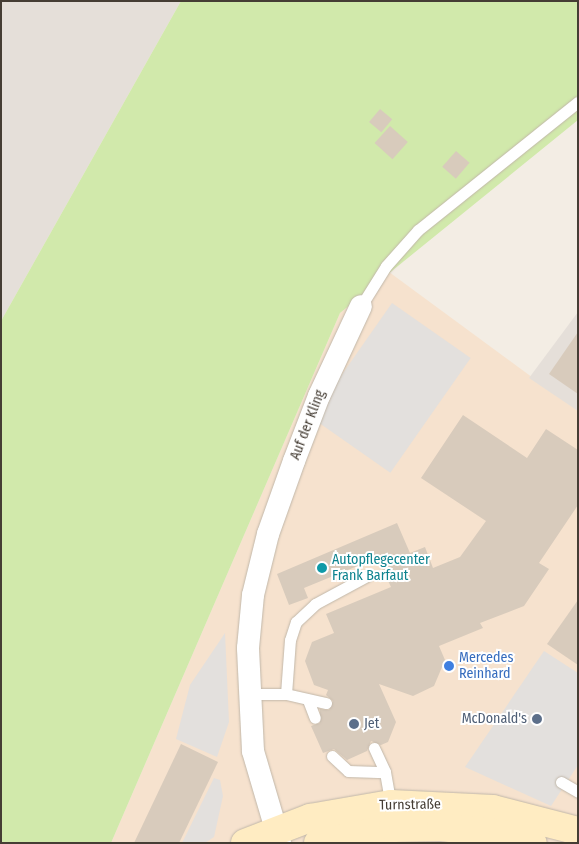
<!DOCTYPE html>
<meta charset="utf-8">
<style>
body{margin:0}
#map{position:relative;width:579px;height:844px;overflow:hidden;background:#f3ede4;font-family:"Fira Sans Condensed",sans-serif}
div>[style]{position:absolute}
.commercial>*{inset:0;background:#f6e2ce}
.industrial>*{inset:0;background:#e5dfd9}
.green>*{inset:0;background:#d1e9ab}
.parking>*{inset:0;background:#e3e0dd;transform-origin:0 0}
.building>*{inset:0;background:#d8cbbc;transform-origin:0 0}
.roads{filter:drop-shadow(0 0 1px #c1b7a9) drop-shadow(0 0 1px #c1b7a9)}
.lane>*{height:11px;margin:-5.5px;padding:0 5.5px;transform-origin:5.5px;border-radius:5.5px;background:#fff}
.street>*{height:22px;margin:-11px;padding:0 11px;transform-origin:11px;border-radius:11px;background:#fff}
.secondary>*{height:28px;margin:-14px;padding:0 14px;transform-origin:14px;border-radius:14px;background:#ffecc2}
.dots>*{width:14px;height:14px;translate:-50% -50%;box-sizing:border-box;border:2px solid #fff;border-radius:50%}
span{translate:-50% -50%;white-space:nowrap;text-align:center;line-height:1.15;-webkit-text-stroke:4px #fff;paint-order:stroke}
.street-label{font-size:14px;color:#453d34}
.culture-label{font-size:14px;color:#0d838f}
.left{translate:0 -50%;text-align:left}
.shop-label{font-size:14px;color:#366cbe}
.service-label{font-size:14px;color:#4e5e75}
.right{translate:-100% -50%;text-align:right}
.frame{position:absolute;inset:0;border:2px solid #453d34;pointer-events:none}
</style>
<div id="map">
<div class="commercial">
<div style="clip-path:polygon(389px 272px,578px 411px,578px 843px,111px 843px,340px 313px)"></div>
</div>
<div class="industrial">
<div style="clip-path:polygon(1px 1px,181px 1px,1px 321px)"></div>
<div style="clip-path:polygon(578px 312px,578px 411px,529px 378px)"></div>
</div>
<div class="green">
<div style="clip-path:polygon(181px 1px,578px 1px,578px 120px,340px 313px,111px 843px,1px 843px,1px 321px)"></div>
</div>
<div class="parking">
<div style="left:392px;top:303px;width:96px;height:140px;rotate:35deg"></div>
<div style="clip-path:polygon(225px 633px,229px 722px,217px 757px,176px 739px,190px 685px)"></div>
<div style="clip-path:polygon(544px 651px,578px 673px,578px 765px,551px 806px,465px 767px)"></div>
<div style="clip-path:polygon(214px 778px,220px 780px,223px 796px,214px 837px,205px 843px,182px 843px)"></div>
</div>
<div class="building">
<div style="left:380px;top:109px;width:16px;height:17px;rotate:40deg"></div>
<div style="left:390px;top:126px;width:24px;height:23px;rotate:42deg"></div>
<div style="left:456px;top:151px;width:18px;height:21px;rotate:41deg"></div>
<div style="clip-path:polygon(578px 332px,578px 394px,549px 374px)"></div>
<div style="clip-path:polygon(463px 415px,527px 458px,546px 429px,578px 450px,578px 505px,539px 563px,549px 569px,524px 606px,480px 623px,483px 628px,439px 646px,445px 660px,434px 686px,413px 696px,379px 684px,396px 722px,388px 742px,381px 745px,371px 741px,367px 751px,347px 760px,334px 749px,323px 753px,311px 726px,320px 723px,320px 709px,329px 710px,333px 701px,326px 695px,328px 690px,314px 685px,305px 661px,312px 642px,334px 633px,326px 614px,391px 587px,377px 558px,304px 588px,308px 598px,289px 605px,277px 574px,397px 523px,410px 553px,425px 547px,433px 568px,460px 557px,486px 521px,421px 478px)"></div>
<div style="clip-path:polygon(578px 600px,578px 665px,547px 644px)"></div>
<div style="clip-path:polygon(181px 744px,218px 762px,179px 843px,134px 843px)"></div>
</div>
<div class="roads">
<div class="lane">
<div style="left:361px;top:306px;width:47px;rotate:-58deg"></div>
<div style="left:386px;top:266px;width:48px;rotate:-48.4deg"></div>
<div style="left:418px;top:230px;width:205px;rotate:-38.7deg"></div>
<div style="left:251px;top:694px;width:35px"></div>
<div style="left:286px;top:694px;width:41px;rotate:12.7deg"></div>
<div style="left:286px;top:694px;width:54px;rotate:-85.8deg"></div>
<div style="left:290px;top:640px;width:19px;rotate:-72deg"></div>
<div style="left:296px;top:622px;width:26px;rotate:-43deg"></div>
<div style="left:315px;top:604px;width:59px;rotate:-28.3deg"></div>
<div style="left:308px;top:700px;width:19px;rotate:69deg"></div>
<div style="left:374px;top:748px;width:26px;rotate:65deg"></div>
<div style="left:385px;top:772px;width:35px;rotate:80deg"></div>
<div style="left:332px;top:756px;width:22px;rotate:43deg"></div>
<div style="left:348px;top:771px;width:37px;rotate:2deg"></div>
<div style="left:561px;top:782px;width:20px;rotate:30deg"></div>
</div>
<div class="street">
<div style="left:280px;top:843px;width:96px;rotate:-106.4deg"></div>
<div style="left:253px;top:751px;width:103px;rotate:-92.8deg"></div>
<div style="left:248px;top:648px;width:53px;rotate:-84.6deg"></div>
<div style="left:253px;top:595px;width:63px;rotate:-76.2deg"></div>
<div style="left:268px;top:534px;width:77px;rotate:-70.4deg"></div>
<div style="left:294px;top:461px;width:70px;rotate:-69deg"></div>
<div style="left:319px;top:396px;width:99px;rotate:-65deg"></div>
</div>
<div class="secondary">
<div style="left:245px;top:843px;width:70px;rotate:-21deg"></div>
<div style="left:310px;top:818px;width:82px;rotate:-9.8deg"></div>
<div style="left:391px;top:804px;width:102px;rotate:2.8deg"></div>
<div style="left:493px;top:809px;width:88px;rotate:14.5deg"></div>
<div style="left:318px;top:843px;width:76px;rotate:-11.3deg"></div>
<div style="left:393px;top:828px;width:48px;rotate:-1.2deg"></div>
<div style="left:441px;top:827px;width:62px;rotate:6.4deg"></div>
<div style="left:503px;top:834px;width:31px;rotate:17deg"></div>
</div>
</div>
<div class="dots">
<div style="left:322px;top:568px;background:#0f9aa8"></div>
<div style="left:449px;top:666px;background:#3f7fe0"></div>
<div style="left:537px;top:719px;background:#5c6f8a"></div>
<div style="left:354px;top:724px;background:#5c6f8a"></div>
</div>
<div class="street-label">
<span style="left:308px;top:425px;rotate:-69deg">Auf der Kling</span>
<span style="left:410px;top:805px;rotate:-1deg">Turnstraße</span>
</div>
<div class="culture-label">
<span class="left" style="left:332px;top:568px">Autopflegecenter<br>Frank Barfaut</span>
</div>
<div class="shop-label">
<span class="left" style="left:459px;top:666px">Mercedes<br>Reinhard</span>
</div>
<div class="service-label">
<span class="right" style="left:527px;top:719px">McDonald's</span>
<span class="left" style="left:364px;top:724px">Jet</span>
</div>
<div class="frame"></div>
</div>
